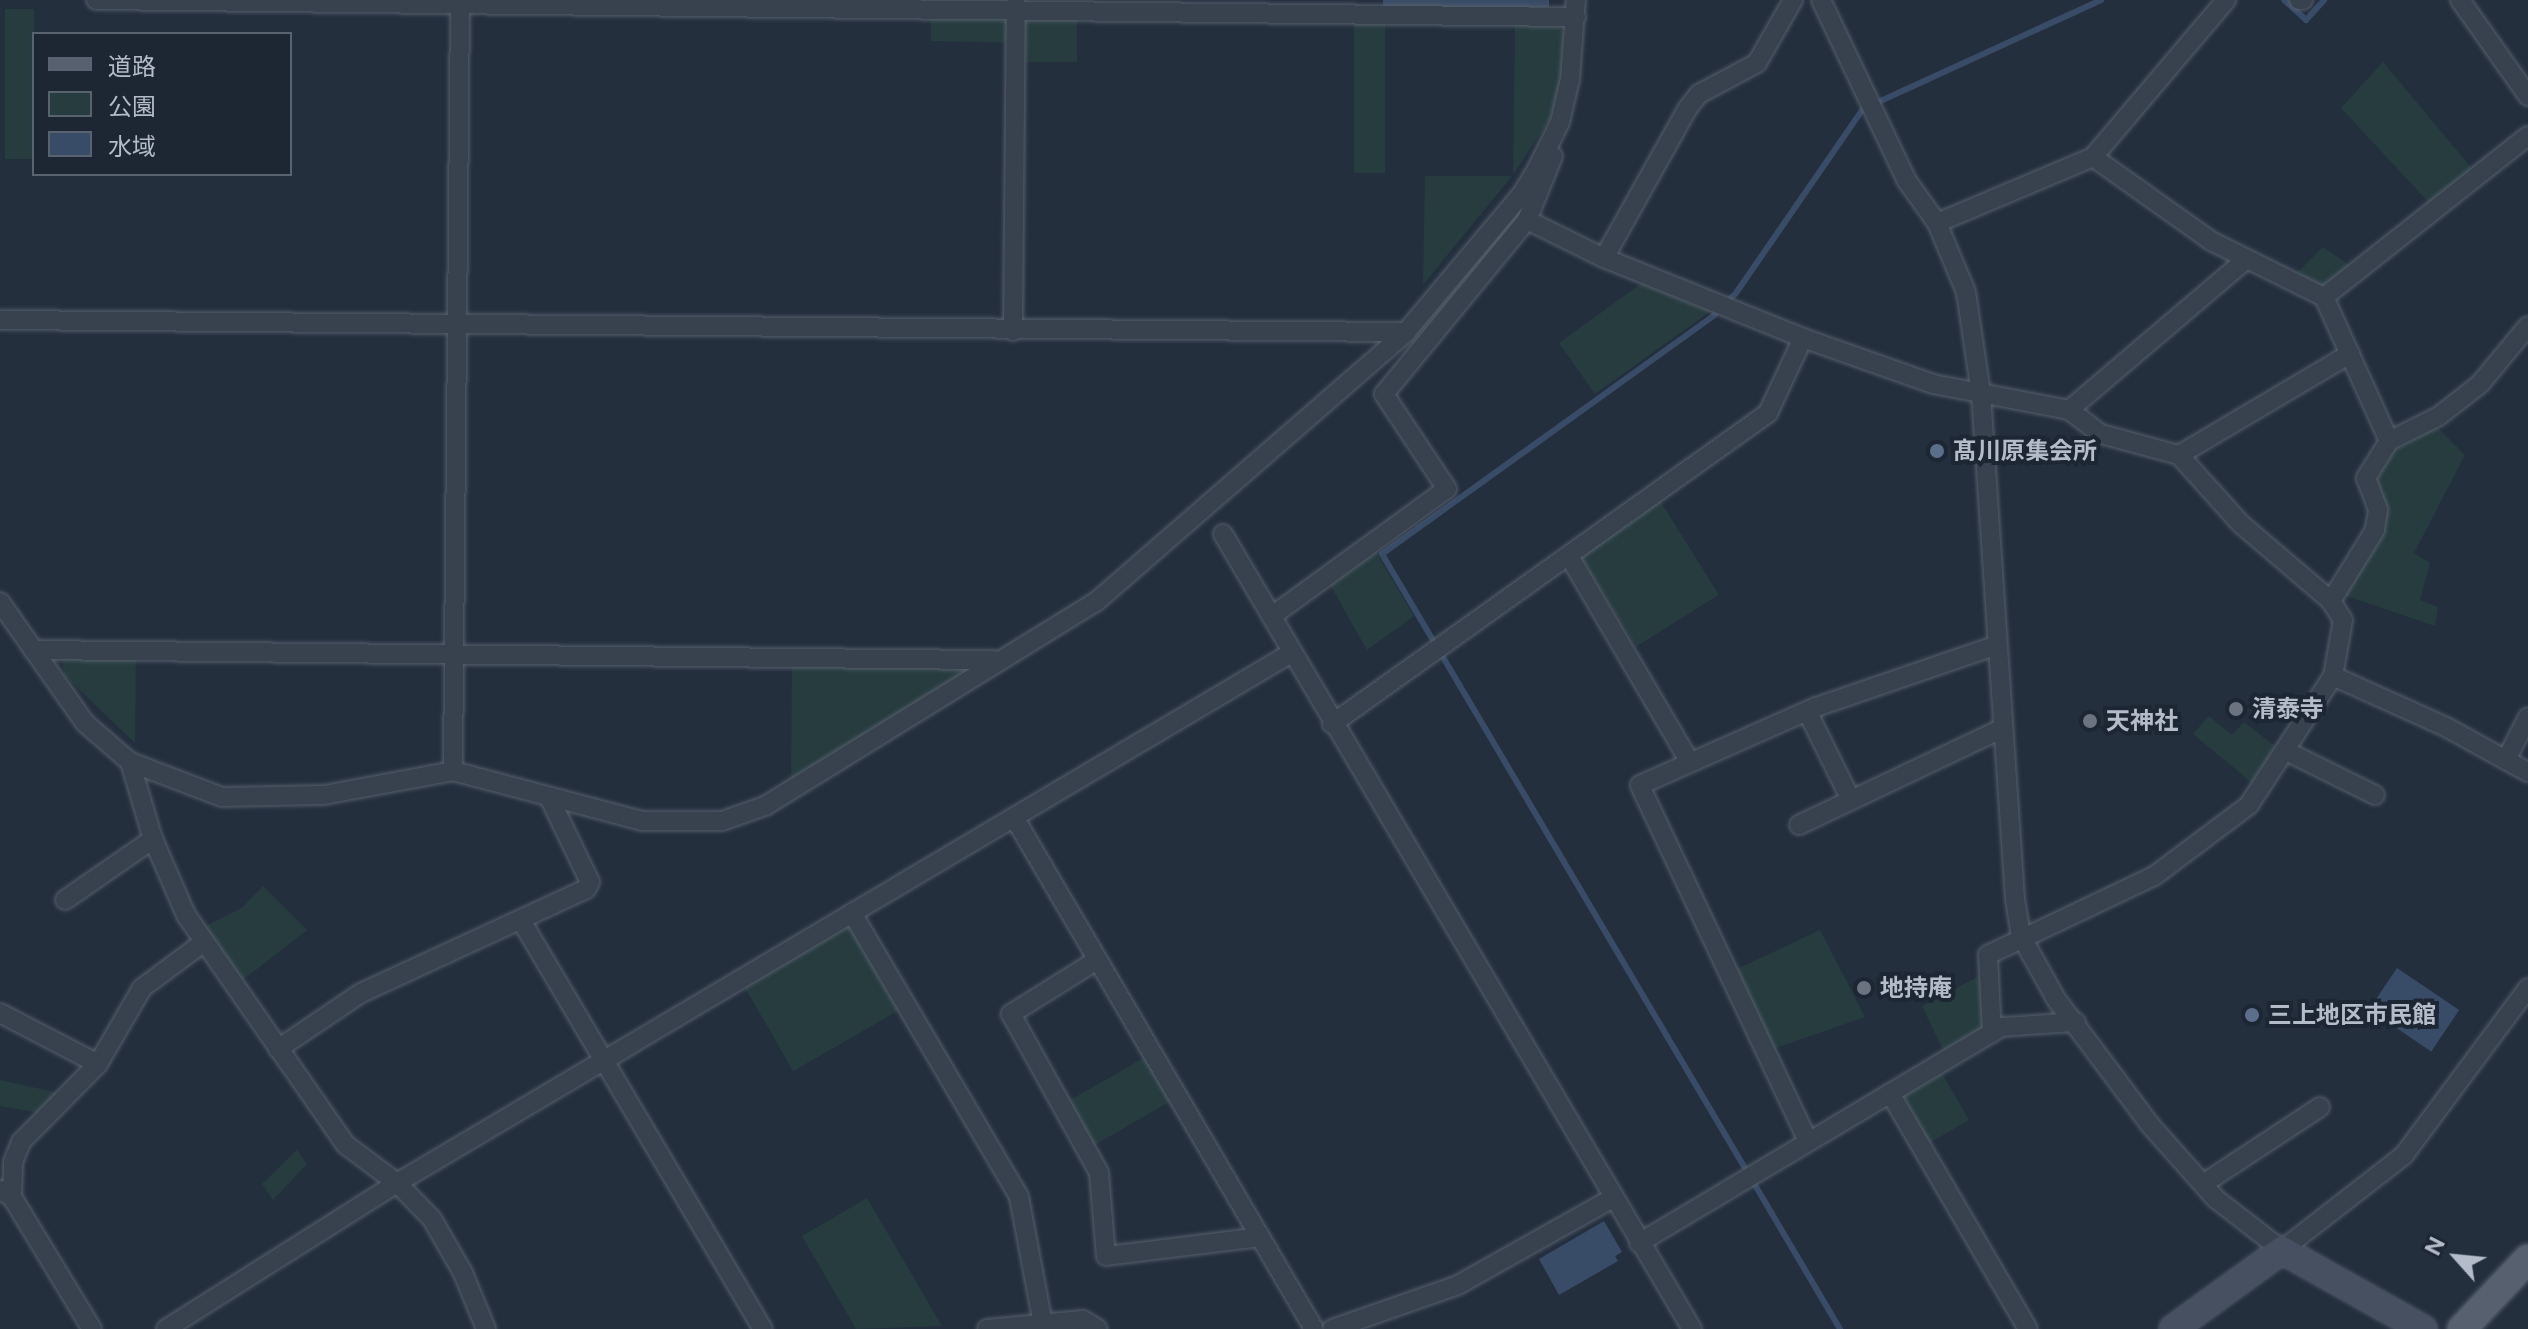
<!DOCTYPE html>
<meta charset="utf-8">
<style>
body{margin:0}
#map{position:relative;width:2528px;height:1329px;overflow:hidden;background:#242f3e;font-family:"Public Sans","Noto Sans JP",sans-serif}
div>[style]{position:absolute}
.green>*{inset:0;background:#263c3f;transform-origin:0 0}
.water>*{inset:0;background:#394c67;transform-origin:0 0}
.stream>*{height:6px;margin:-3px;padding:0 3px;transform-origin:3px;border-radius:3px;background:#394c67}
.roads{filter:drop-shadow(0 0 2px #565f6c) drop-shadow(0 0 2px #565f6c)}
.street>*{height:18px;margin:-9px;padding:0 9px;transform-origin:9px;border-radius:9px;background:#38414e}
.secondary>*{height:26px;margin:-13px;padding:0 13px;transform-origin:13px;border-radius:13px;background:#465061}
.primary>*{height:28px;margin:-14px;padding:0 14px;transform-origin:14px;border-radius:14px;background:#56606e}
.dots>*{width:22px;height:22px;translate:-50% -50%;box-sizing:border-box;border:4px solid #1d2633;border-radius:50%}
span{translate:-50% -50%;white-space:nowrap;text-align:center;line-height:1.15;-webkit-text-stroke:8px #1d2633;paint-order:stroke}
.poi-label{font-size:24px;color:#b4bcc9;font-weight:700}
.left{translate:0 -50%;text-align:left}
.legend{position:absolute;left:32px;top:32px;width:260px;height:144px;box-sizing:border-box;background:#1d2633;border:2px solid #59626f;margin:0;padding:10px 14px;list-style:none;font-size:24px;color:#b4bcc9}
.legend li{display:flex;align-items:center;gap:16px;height:40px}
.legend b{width:40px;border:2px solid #59626f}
.north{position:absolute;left:2416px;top:1217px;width:80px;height:80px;-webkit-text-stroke:6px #1d2633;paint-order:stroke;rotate:297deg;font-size:22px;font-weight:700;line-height:32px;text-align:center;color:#b4bcc9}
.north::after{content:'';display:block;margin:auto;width:28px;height:36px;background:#b4bcc9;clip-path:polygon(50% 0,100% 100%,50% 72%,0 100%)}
</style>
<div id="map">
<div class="green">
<div style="left:5px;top:9px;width:29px;height:150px"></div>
<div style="left:931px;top:18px;width:79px;height:23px;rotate:1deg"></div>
<div style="left:1023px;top:19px;width:54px;height:43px"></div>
<div style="left:1354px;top:22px;width:31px;height:151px"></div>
<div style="clip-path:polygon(1515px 24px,1554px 24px,1566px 34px,1563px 80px,1550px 119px,1513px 175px)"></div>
<div style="clip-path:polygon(2383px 62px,2474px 171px,2432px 206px,2341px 108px)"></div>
<div style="clip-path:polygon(1425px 176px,1512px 176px,1423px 285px)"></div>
<div style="clip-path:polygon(2323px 247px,2352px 267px,2324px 291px,2297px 273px)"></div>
<div style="clip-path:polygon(1642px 283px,1711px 311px,1595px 394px,1559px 343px)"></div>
<div style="clip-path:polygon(2437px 427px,2465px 455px,2414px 553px,2430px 563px,2420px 600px,2438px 607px,2435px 626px,2341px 594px,2385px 513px,2375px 480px,2392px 452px)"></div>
<div style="left:1659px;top:499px;width:113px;height:97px;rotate:58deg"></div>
<div style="clip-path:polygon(1376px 552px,1414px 616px,1367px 650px,1330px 585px)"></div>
<div style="clip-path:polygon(62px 658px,136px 658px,135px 743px,64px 675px)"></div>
<div style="clip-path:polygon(792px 665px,975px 667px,791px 784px)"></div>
<div style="clip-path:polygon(2209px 716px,2232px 735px,2244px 722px,2276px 747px,2252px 783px,2193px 734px)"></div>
<div style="clip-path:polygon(263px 886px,307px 930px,240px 982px,204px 927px,242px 908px)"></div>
<div style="left:852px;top:923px;width:99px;height:125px;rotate:60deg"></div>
<div style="clip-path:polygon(1820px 930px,1865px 1017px,1773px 1049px,1735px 970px)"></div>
<div style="clip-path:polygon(1983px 974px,1988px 1026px,1943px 1050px,1922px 1006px)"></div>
<div style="left:1145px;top:1057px;width:51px;height:91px;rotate:60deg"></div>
<div style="clip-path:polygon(1940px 1070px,1969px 1120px,1928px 1144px,1902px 1099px,1905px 1091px)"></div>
<div style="clip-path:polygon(0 1080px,64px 1094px,40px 1113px,0 1106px)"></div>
<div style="clip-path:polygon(297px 1150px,307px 1164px,273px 1200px,262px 1184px)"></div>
<div style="clip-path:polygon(867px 1198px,942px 1326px,856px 1329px,802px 1236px)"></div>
</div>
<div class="water">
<div style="left:1383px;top:0;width:166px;height:7px"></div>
<div style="left:2397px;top:968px;width:75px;height:50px;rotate:34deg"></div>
<div style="clip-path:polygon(1604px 1221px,1622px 1252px,1615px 1256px,1618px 1261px,1559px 1295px,1539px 1259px)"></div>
</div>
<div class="stream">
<div style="left:2284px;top:0;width:30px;rotate:42deg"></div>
<div style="left:2306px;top:20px;width:27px;rotate:-48deg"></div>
<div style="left:1840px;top:1329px;width:900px;rotate:-120.58deg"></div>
<div style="left:1382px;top:554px;width:409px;rotate:-35.7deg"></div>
<div style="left:1714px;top:315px;width:31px;rotate:-45deg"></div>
<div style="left:1736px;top:293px;width:224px;rotate:-55.4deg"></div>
<div style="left:1863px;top:109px;width:262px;rotate:-24.6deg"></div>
</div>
<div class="roads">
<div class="street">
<div style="left:96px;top:0;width:1480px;rotate:0.66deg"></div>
<div style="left:1821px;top:0;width:200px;rotate:64.6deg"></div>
<div style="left:1907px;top:181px;width:52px;rotate:54.5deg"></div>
<div style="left:1937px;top:223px;width:75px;rotate:67.2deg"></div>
<div style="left:1966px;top:292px;width:103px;rotate:81.6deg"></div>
<div style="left:1981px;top:394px;width:506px;rotate:86.15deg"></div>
<div style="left:2015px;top:899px;width:37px;rotate:81deg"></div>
<div style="left:2021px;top:936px;width:72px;rotate:60.9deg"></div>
<div style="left:2056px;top:999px;width:159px;rotate:53.2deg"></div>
<div style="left:2151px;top:1126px;width:98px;rotate:48.3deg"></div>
<div style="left:2216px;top:1199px;width:83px;rotate:37.7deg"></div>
<div style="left:2282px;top:1250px;width:155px;rotate:-37.9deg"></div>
<div style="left:2404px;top:1155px;width:208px;rotate:-53.4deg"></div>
<div style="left:2299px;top:0;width:4px"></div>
<div style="left:2460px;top:0;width:118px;rotate:54.7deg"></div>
<div style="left:2093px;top:157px;width:145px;rotate:35.4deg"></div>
<div style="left:2211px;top:241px;width:126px;rotate:26.4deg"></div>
<div style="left:2324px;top:297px;width:158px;rotate:65.7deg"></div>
<div style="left:2389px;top:441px;width:44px;rotate:121.9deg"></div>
<div style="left:2366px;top:478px;width:34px;rotate:69deg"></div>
<div style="left:2378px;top:510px;width:20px;rotate:99deg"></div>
<div style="left:2375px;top:530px;width:84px;rotate:121.8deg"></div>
<div style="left:1527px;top:220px;width:86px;rotate:26.3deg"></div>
<div style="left:1604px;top:258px;width:214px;rotate:21.9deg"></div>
<div style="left:1803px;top:338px;width:138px;rotate:19.5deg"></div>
<div style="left:1933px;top:384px;width:138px;rotate:10.8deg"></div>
<div style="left:2069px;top:410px;width:40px;rotate:37deg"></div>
<div style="left:2101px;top:434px;width:81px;rotate:15.1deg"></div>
<div style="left:2179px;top:455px;width:93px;rotate:48.1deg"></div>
<div style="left:2241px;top:524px;width:118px;rotate:40.5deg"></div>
<div style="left:2331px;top:601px;width:22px;rotate:58deg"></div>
<div style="left:2343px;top:620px;width:57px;rotate:100.1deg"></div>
<div style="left:2333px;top:676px;width:154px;rotate:123.1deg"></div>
<div style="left:2249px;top:805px;width:119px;rotate:143.2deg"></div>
<div style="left:2154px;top:876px;width:184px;rotate:154.6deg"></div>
<div style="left:1988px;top:955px;width:78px;rotate:87.1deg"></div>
<div style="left:1937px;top:223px;width:169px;rotate:-22.9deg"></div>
<div style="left:2093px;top:157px;width:206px;rotate:-49.7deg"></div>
<div style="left:1604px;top:258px;width:172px;rotate:-60.8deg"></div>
<div style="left:1688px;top:108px;width:18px;rotate:-52deg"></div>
<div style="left:1699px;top:94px;width:66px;rotate:-28.1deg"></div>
<div style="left:1757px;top:63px;width:73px;rotate:-60.3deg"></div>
<div style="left:2324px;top:297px;width:260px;rotate:-38.3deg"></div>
<div style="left:0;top:320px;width:1406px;rotate:0.49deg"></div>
<div style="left:1013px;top:331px;width:328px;rotate:-89.5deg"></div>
<div style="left:2069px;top:410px;width:231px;rotate:-40.4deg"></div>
<div style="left:2389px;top:441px;width:56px;rotate:-26.6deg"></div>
<div style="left:2439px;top:416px;width:52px;rotate:-38deg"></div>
<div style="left:2480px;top:384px;width:75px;rotate:-50.4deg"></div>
<div style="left:2179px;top:455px;width:199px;rotate:-30.6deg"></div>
<div style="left:1223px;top:534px;width:923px;rotate:59.46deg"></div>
<div style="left:1569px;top:556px;width:235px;rotate:59.6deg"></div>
<div style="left:0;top:602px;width:148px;rotate:54.9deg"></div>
<div style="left:85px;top:723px;width:60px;rotate:40.9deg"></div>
<div style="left:130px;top:762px;width:98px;rotate:20.8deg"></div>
<div style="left:222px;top:797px;width:102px;rotate:-1.1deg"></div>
<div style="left:324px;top:795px;width:131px;rotate:-10.5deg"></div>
<div style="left:453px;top:771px;width:196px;rotate:14.8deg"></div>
<div style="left:642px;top:821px;width:80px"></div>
<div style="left:722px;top:821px;width:46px;rotate:-19.2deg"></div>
<div style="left:765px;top:806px;width:390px;rotate:-31.7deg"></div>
<div style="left:1097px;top:601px;width:410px;rotate:-41deg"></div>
<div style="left:1406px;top:332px;width:180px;rotate:-50deg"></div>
<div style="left:1522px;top:194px;width:31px;rotate:-59deg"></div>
<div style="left:1538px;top:167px;width:50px;rotate:-63.9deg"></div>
<div style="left:1560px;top:122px;width:44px;rotate:-76.9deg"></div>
<div style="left:1570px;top:79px;width:79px;rotate:-85.7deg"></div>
<div style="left:1272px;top:616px;width:216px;rotate:-36deg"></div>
<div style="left:1447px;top:489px;width:114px;rotate:-123.6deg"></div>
<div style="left:1384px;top:394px;width:225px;rotate:-50.6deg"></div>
<div style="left:1527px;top:220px;width:69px;rotate:-67.9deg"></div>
<div style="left:33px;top:650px;width:961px;rotate:0.6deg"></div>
<div style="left:2333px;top:676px;width:124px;rotate:24.3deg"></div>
<div style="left:2446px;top:727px;width:94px;rotate:28.8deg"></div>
<div style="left:1807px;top:711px;width:99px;rotate:63.7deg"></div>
<div style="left:1332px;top:724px;width:536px;rotate:-35.5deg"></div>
<div style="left:1768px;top:413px;width:83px;rotate:-65deg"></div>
<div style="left:2288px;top:752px;width:97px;rotate:26.3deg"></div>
<div style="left:2506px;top:760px;width:48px;rotate:-62.9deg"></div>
<div style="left:130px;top:762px;width:80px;rotate:73.4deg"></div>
<div style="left:153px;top:839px;width:83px;rotate:66.5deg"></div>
<div style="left:186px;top:915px;width:280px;rotate:55.2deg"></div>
<div style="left:346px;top:1145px;width:64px;rotate:36.7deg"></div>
<div style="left:397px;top:1183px;width:50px;rotate:45.8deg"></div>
<div style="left:432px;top:1219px;width:62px;rotate:60.1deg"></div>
<div style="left:463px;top:1273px;width:61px;rotate:67.7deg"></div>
<div style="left:453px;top:771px;width:771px;rotate:-89.48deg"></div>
<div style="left:1014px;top:817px;width:593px;rotate:59.63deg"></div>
<div style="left:1799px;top:825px;width:224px;rotate:-25.4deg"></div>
<div style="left:65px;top:900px;width:107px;rotate:-34.7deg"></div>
<div style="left:852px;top:913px;width:329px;rotate:59.5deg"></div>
<div style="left:1019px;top:1197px;width:129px;rotate:79.3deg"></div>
<div style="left:522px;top:922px;width:473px;rotate:59.4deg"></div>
<div style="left:1097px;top:960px;width:102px;rotate:147.9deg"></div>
<div style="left:1011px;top:1014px;width:182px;rotate:61deg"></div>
<div style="left:1099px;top:1173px;width:83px;rotate:85.2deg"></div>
<div style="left:1106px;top:1256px;width:155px;rotate:-7deg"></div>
<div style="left:0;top:1013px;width:110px;rotate:27.5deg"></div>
<div style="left:98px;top:1064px;width:88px;rotate:-59.9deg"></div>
<div style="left:142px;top:988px;width:77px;rotate:-36.6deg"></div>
<div style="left:278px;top:1049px;width:100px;rotate:-34deg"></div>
<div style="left:361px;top:993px;width:248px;rotate:-24.8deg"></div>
<div style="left:586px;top:889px;width:8px;rotate:-60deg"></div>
<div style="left:590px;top:882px;width:94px;rotate:-115.8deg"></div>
<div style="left:1890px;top:1093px;width:273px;rotate:59.7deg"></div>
<div style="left:1807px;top:1139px;width:391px;rotate:-115.3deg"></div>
<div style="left:1640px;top:785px;width:193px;rotate:-23.9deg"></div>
<div style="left:1816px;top:707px;width:188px;rotate:-18.9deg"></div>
<div style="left:2203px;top:1184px;width:140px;rotate:-33.3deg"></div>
<div style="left:0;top:1190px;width:14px;rotate:30deg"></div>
<div style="left:12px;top:1197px;width:154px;rotate:58.8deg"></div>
<div style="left:12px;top:1197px;width:35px;rotate:-88deg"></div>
<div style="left:13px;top:1162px;width:22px;rotate:-68deg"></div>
<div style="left:21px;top:1142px;width:110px;rotate:-45.4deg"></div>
<div style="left:1639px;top:1243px;width:422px;rotate:-30.8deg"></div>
<div style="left:2002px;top:1027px;width:74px;rotate:-3.9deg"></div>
<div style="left:166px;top:1329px;width:273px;rotate:-32.3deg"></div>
<div style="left:397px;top:1183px;width:1039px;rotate:-30.66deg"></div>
<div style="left:987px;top:1329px;width:96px;rotate:-5.4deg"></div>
<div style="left:1083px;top:1320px;width:17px;rotate:31deg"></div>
<div style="left:1332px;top:1329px;width:133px;rotate:-19.2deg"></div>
<div style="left:1458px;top:1285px;width:176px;rotate:-29.3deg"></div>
</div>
<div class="secondary">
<div style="left:2173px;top:1329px;width:135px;rotate:-35.9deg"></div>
<div style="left:2282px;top:1250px;width:162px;rotate:29.3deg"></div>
</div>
<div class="primary">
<div style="left:2462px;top:1329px;width:96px;rotate:-46.7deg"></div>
</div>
</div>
<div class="dots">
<div style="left:1937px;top:451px;background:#5c6f8a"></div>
<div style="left:2236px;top:709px;background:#6b7280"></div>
<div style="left:2090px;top:721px;background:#6b7280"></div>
<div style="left:1864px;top:988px;background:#6b7280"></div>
<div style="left:2252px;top:1015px;background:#5c6f8a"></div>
</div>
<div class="poi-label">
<span class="left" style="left:1953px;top:451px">髙川原集会所</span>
<span class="left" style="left:2252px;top:709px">清泰寺</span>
<span class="left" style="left:2106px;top:721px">天神社</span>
<span class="left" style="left:1880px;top:988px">地持庵</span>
<span class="left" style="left:2268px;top:1015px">三上地区市民館</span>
</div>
<ul class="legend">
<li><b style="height:10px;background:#56606e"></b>道路</li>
<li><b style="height:22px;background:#263c3f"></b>公園</li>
<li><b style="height:22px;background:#394c67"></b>水域</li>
</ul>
<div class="north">N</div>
</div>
